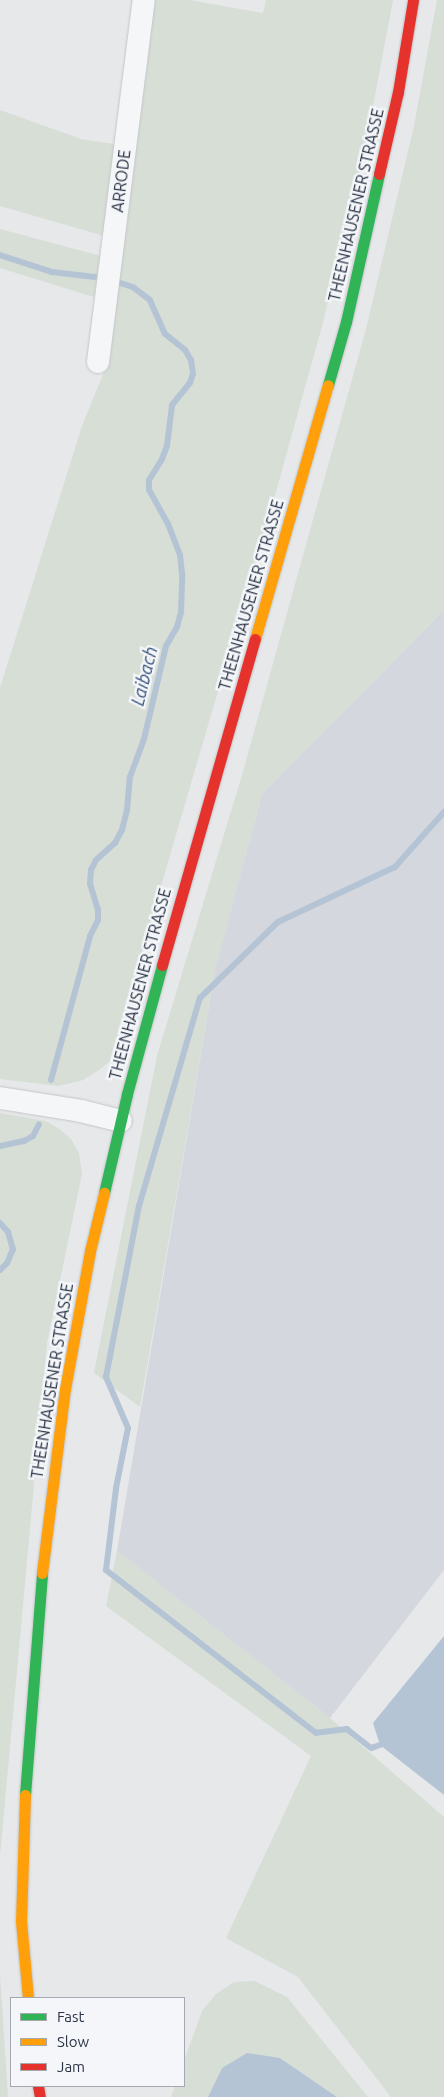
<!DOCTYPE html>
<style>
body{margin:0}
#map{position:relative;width:444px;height:2097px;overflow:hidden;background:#e6e8ea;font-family:Ubuntu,sans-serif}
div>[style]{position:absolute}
.built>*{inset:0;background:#d4d7dd}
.green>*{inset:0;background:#d6ded6}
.water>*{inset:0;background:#b4c4d5}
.stream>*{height:6px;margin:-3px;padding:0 3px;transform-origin:3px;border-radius:3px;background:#b4c4d5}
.roads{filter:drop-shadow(0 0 1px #c4c6c8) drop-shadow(0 0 1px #c4c6c8)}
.street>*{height:22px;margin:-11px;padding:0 11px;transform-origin:11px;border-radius:11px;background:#f5f6f7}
.fast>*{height:11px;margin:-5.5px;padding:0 5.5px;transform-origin:5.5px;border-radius:5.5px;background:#30b455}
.slow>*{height:11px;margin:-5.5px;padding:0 5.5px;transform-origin:5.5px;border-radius:5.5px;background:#ff9f0a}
.jam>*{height:11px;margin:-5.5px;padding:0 5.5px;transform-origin:5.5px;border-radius:5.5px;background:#e5322d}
span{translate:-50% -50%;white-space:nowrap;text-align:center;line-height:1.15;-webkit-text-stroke:5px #f4f6f9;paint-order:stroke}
.street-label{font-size:16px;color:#2b3445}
.water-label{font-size:18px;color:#34527a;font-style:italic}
.legend{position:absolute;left:10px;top:1997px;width:175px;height:90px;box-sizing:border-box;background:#f4f6f9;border:1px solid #a4a8b1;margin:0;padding:6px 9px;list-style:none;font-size:15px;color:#2b3445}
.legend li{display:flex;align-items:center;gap:10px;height:25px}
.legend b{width:25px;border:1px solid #a4a8b1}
</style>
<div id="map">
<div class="built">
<div style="clip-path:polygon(444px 610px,444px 1570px,330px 1718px,117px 1551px,216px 965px,262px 794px)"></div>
</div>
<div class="green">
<div style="clip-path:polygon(151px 0,189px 0,263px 13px,266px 0,393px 0,363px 159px,322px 326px,274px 499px,110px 1061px,99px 1070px,83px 1080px,58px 1086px,0 1079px,0 688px,82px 426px,110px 357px)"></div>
<div style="clip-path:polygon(437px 0,444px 0,444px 610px,262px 794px,216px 965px,140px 1407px,94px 1373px,157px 1056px,242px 775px,366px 329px,414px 126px)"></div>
<div style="clip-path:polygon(0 110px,81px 139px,120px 145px,108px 237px,0 206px)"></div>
<div style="clip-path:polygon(0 229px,101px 256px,94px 297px,0 268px)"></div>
<div style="clip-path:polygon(0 1113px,46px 1121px,59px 1129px,71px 1139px,79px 1153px,82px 1174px,47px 1343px,0 1856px)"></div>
<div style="clip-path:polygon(117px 1551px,330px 1718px,444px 1817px,444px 2097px,391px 2097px,298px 1977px,226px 1938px,311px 1756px,106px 1606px)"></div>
<div style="clip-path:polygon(0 1974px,8px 2097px,0 2097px)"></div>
<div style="clip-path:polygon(255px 1981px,287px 1997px,368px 2097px,337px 2097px,280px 2058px,222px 2068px,208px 2097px,171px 2097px,175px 2086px,184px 2086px,184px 2061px,202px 2011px,216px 1994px,234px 1982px)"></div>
</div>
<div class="water">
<div style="clip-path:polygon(444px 1636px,444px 1795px,380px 1745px,373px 1723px)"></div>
<div style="clip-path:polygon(247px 2053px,280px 2058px,337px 2097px,208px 2097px,222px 2068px)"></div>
</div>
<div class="stream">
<div style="left:0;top:255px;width:55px;rotate:18.1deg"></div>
<div style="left:52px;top:272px;width:43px;rotate:6.6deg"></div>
<div style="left:51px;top:1080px;width:149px;rotate:-74.8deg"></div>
<div style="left:90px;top:936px;width:18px;rotate:-63deg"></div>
<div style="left:98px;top:920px;width:10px;rotate:-90deg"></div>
<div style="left:98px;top:910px;width:27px;rotate:-107deg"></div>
<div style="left:90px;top:884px;width:14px;rotate:-86deg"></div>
<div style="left:91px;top:870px;width:11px;rotate:-63deg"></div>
<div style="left:96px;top:860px;width:25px;rotate:-42deg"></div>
<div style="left:115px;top:843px;width:15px;rotate:-62deg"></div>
<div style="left:122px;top:830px;width:21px;rotate:-76deg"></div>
<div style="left:127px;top:810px;width:33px;rotate:-85deg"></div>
<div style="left:130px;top:777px;width:40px;rotate:-69.8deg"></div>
<div style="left:144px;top:739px;width:96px;rotate:-76.7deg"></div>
<div style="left:166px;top:646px;width:22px;rotate:-60deg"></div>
<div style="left:177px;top:627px;width:16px;rotate:-75deg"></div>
<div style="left:181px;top:612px;width:38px;rotate:-88deg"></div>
<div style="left:182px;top:574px;width:19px;rotate:-96deg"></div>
<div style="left:180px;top:555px;width:33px;rotate:-111deg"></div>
<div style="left:168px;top:524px;width:39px;rotate:-119deg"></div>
<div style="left:149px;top:490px;width:10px;rotate:-90deg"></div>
<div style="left:149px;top:480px;width:25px;rotate:-58deg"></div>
<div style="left:162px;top:459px;width:14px;rotate:-69deg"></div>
<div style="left:167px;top:446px;width:41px;rotate:-83deg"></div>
<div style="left:172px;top:405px;width:28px;rotate:-51deg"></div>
<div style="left:190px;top:383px;width:9px;rotate:-72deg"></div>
<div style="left:193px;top:374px;width:14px;rotate:-98deg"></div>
<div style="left:191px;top:360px;width:12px;rotate:-121deg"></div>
<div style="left:185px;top:350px;width:26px;rotate:-141deg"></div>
<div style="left:165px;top:334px;width:37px;rotate:-114deg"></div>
<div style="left:150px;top:300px;width:21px;rotate:-143deg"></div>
<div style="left:133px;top:287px;width:14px;rotate:-163deg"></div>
<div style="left:0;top:1146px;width:25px;rotate:-12deg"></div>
<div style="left:24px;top:1141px;width:10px;rotate:-29deg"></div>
<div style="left:33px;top:1136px;width:13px;rotate:-63deg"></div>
<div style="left:0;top:1223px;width:12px;rotate:48deg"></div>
<div style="left:8px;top:1232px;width:18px;rotate:74deg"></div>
<div style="left:13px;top:1249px;width:15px;rotate:113deg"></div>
<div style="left:7px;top:1263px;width:10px;rotate:135deg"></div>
<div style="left:380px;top:1745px;width:9px;rotate:162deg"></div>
<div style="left:371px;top:1748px;width:31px;rotate:-142deg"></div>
<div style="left:347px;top:1729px;width:31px;rotate:173deg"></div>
<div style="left:316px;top:1733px;width:266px;rotate:-142.2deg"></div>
<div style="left:106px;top:1570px;width:83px;rotate:-83deg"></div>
<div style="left:116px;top:1488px;width:61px;rotate:-78.7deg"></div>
<div style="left:128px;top:1428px;width:56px;rotate:-113.3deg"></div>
<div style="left:106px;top:1377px;width:174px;rotate:-79.1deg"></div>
<div style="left:139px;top:1206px;width:217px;rotate:-73.7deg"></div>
<div style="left:200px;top:998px;width:109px;rotate:-44.3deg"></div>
<div style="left:278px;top:922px;width:129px;rotate:-25.2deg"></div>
<div style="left:395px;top:867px;width:74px;rotate:-48.3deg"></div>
</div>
<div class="roads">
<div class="street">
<div style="left:98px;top:362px;width:365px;rotate:-82.8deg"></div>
<div style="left:0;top:1098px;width:82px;rotate:9.1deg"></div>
<div style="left:81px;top:1111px;width:41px;rotate:14deg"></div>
</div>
<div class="fast">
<div style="left:328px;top:385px;width:66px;rotate:-74.1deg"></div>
<div style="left:346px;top:322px;width:152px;rotate:-77.4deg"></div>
<div style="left:104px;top:1193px;width:102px;rotate:-76.9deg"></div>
<div style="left:127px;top:1094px;width:134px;rotate:-74.8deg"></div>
<div style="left:25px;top:1795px;width:223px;rotate:-85.6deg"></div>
</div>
<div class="slow">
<div style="left:255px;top:639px;width:264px;rotate:-74deg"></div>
<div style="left:42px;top:1573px;width:185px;rotate:-82.9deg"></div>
<div style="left:65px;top:1389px;width:140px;rotate:-79.7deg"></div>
<div style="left:90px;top:1251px;width:60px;rotate:-76.4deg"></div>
<div style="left:25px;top:1795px;width:126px;rotate:91.8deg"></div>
<div style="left:21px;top:1921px;width:77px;rotate:84.8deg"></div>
</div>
<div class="jam">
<div style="left:379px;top:174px;width:84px;rotate:-77deg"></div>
<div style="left:398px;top:92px;width:93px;rotate:-80.7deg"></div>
<div style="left:162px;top:965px;width:339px;rotate:-74.1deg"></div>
<div style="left:38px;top:2086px;width:11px;rotate:80deg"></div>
</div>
</div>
<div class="street-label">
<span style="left:121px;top:181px;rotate:-83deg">ARRODE</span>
<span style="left:356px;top:205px;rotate:-77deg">THEENHAUSENER STRASSE</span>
<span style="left:251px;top:595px;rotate:-74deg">THEENHAUSENER STRASSE</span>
<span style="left:140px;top:984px;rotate:-75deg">THEENHAUSENER STRASSE</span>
<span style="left:52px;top:1381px;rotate:-81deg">THEENHAUSENER STRASSE</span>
</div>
<div class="water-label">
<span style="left:144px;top:676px;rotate:-76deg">Laibach</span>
</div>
<ul class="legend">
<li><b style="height:6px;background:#30b455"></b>Fast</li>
<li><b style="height:6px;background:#ff9f0a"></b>Slow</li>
<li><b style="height:6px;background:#e5322d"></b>Jam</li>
</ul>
</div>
